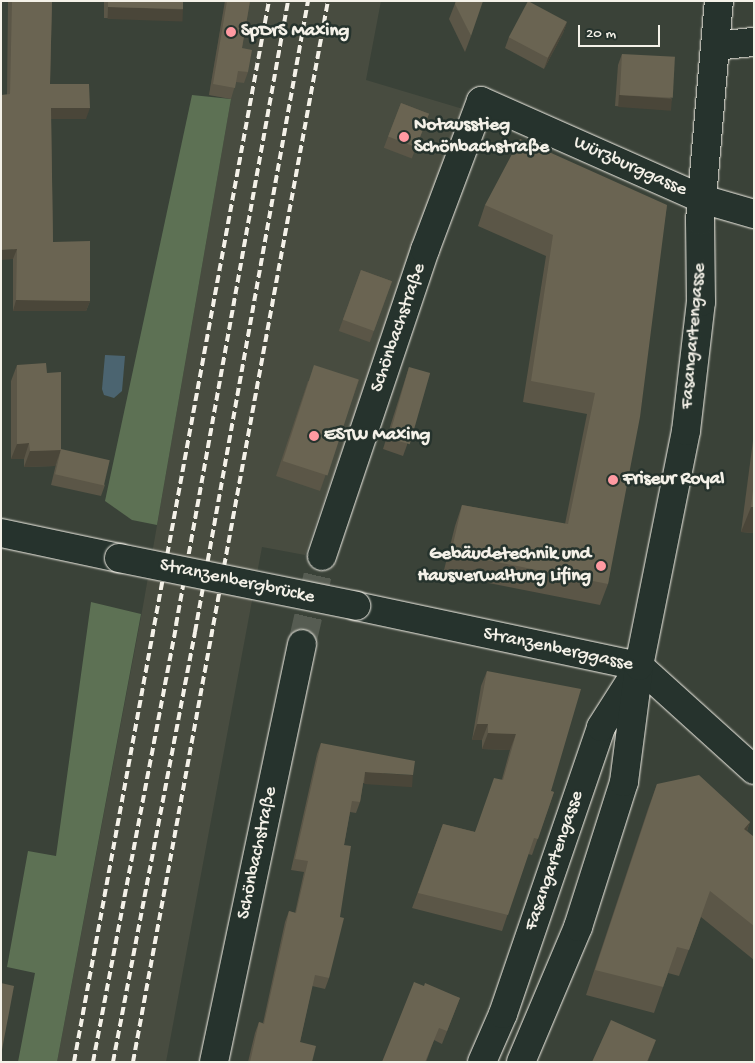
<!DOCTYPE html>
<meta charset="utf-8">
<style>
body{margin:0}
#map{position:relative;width:755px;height:1063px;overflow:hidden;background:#3a4238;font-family:"Gochi Hand",sans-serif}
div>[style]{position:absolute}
.built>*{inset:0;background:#484c40}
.green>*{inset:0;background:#5d7154}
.water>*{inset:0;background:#4b6470}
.street-tunnel>*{height:28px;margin-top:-14px;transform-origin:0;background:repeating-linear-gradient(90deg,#565c52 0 28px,transparent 0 42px)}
.roads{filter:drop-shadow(0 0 1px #f4f1e8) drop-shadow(0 0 1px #f4f1e8)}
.street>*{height:28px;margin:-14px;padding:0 14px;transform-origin:14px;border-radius:14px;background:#26332d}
.secondary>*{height:28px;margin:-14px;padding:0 14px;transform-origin:14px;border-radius:14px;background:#26332d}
.rail>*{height:4px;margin-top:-2px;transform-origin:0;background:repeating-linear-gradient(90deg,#f4f1e8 0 8px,transparent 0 12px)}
.bridges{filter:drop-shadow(0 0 1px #f4f1e8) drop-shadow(0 0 1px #f4f1e8)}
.secondary-bridge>*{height:28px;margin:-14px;padding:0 14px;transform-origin:14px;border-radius:14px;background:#26332d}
.wall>*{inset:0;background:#5b5647;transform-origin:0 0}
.shaded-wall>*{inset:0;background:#4a4639;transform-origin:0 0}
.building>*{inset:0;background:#6a6452;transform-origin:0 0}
.dots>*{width:14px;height:14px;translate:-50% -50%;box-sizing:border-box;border:2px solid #26332d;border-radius:50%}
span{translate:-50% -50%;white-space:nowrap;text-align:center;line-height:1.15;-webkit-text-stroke:5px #26332d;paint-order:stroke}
.poi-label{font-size:19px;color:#f4f1e8;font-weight:700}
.left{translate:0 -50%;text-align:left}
.right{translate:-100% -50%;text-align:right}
.street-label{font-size:19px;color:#f4f1e8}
.frame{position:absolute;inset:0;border:2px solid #f4f1e8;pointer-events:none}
.scale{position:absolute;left:578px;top:25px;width:82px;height:22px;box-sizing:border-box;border:2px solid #f4f1e8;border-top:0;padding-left:6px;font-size:15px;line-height:18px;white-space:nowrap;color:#f4f1e8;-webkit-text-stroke:4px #26332d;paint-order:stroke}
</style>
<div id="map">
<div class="built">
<div style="clip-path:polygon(225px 1px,381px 1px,366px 80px,463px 109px,305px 555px,262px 547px,166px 1062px,57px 1062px,143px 606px,231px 99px,209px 95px)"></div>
</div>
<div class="green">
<div style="clip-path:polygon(192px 95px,231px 99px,157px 525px,132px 520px,105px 501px)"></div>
<div style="clip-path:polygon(91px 602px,141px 614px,57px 1062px,18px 1062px,35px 973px,7px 967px,28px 851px,56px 856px)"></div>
</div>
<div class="water">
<div style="clip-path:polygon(105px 355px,125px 356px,122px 391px,114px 398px,104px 395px,102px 389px)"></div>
</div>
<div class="street-tunnel">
<div style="left:302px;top:644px;width:90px;rotate:-77.2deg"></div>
</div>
<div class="roads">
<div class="street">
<div style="left:715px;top:46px;width:39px;rotate:-6deg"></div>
<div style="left:322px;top:556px;width:323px;rotate:-71.4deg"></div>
<div style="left:425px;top:250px;width:159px;rotate:-69.4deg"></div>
<div style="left:481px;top:101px;width:242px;rotate:23.9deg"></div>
<div style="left:702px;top:199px;width:54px;rotate:16.1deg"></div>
<div style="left:214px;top:1062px;width:427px;rotate:-78.1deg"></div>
</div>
<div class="secondary">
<div style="left:1px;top:533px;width:121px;rotate:12deg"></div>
<div style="left:356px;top:606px;width:289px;rotate:12deg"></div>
<div style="left:639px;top:666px;width:155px;rotate:42.1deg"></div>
<div style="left:482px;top:1062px;width:52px;rotate:-66.4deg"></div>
<div style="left:503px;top:1014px;width:303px;rotate:-71.1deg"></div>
<div style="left:601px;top:727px;width:65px;rotate:-57.5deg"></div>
<div style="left:521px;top:1062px;width:147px;rotate:-67.1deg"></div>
<div style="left:578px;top:927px;width:152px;rotate:-72.4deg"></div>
<div style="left:624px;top:782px;width:117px;rotate:-82.6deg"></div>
<div style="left:639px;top:666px;width:240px;rotate:-78.7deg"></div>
<div style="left:686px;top:431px;width:130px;rotate:-83.4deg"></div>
<div style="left:701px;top:302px;width:81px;rotate:-90.7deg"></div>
<div style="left:700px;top:221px;width:221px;rotate:-85.1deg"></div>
</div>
</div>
<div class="rail">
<div style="left:74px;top:1062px;width:1079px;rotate:-79.59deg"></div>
<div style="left:93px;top:1062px;width:445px;rotate:-79.2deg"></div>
<div style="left:176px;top:625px;width:634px;rotate:-79.82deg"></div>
<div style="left:113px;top:1062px;width:438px;rotate:-79.2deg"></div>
<div style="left:195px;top:632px;width:641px;rotate:-79.85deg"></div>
<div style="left:133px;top:1062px;width:1079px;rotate:-79.59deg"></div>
</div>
<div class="bridges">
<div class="secondary-bridge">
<div style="left:119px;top:558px;width:242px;rotate:11.4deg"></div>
</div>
</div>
<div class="wall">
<div style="clip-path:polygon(8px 1px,52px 1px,50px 84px,86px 119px,51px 119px,53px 242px,90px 301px,86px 311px,13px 311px,13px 259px,7px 95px)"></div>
<div style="clip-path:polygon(104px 1px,183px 1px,183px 9px,179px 20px,104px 18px)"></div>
<div style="clip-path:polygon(225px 1px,250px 1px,242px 48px,248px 72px,244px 83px,236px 82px,231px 99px,209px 95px)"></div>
<div style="clip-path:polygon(456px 1px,471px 36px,465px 52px,449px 19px)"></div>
<div style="clip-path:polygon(567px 22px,563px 33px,544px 69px,505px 48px,509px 37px)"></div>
<div style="clip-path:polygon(622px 54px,672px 99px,668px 110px,615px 106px,618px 65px)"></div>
<div style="left:401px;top:103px;width:30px;height:48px;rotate:21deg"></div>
<div style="clip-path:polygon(485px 205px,667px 205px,608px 584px,600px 605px,443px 574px,455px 526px,462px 505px,565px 524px,587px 414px,523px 402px,546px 256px,478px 226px)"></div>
<div style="left:361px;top:270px;width:33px;height:65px;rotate:20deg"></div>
<div style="clip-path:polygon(17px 365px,47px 373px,61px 450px,105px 485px,101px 496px,51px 485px,57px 460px,55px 466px,24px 467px,24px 459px,11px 459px,11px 381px)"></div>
<div style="clip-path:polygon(409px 367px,407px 445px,403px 456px,383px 449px)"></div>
<div style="clip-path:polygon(359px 380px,320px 491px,276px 476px,308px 381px)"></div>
<div style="clip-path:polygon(754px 433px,754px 533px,741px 532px)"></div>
<div style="clip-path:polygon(487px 671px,551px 791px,554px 792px,532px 855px,528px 854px,502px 931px,412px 908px,443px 824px,475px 832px,502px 779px,510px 750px,482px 749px,482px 740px,472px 740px,481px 686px)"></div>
<div style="clip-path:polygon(321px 743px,409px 786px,363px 783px,360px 802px,356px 813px,350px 812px,344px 845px,329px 978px,325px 989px,312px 986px,300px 1042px,312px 1062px,248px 1062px,255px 1033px,259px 1022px,263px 1023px,285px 922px,289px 911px,295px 913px,304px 872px,291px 870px,317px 754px)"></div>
<div style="clip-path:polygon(657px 784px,750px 822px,747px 831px,754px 837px,754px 960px,701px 917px,679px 976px,668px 973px,654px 1013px,586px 995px,648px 809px)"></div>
<div style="clip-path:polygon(424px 986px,460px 998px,442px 1044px,434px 1040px,426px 1062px,382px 1062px)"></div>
</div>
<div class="shaded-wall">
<div style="left:108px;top:7px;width:75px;height:12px;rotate:2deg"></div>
<div style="clip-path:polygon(567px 22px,563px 33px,544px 69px,548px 58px)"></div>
<div style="left:619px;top:95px;width:53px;height:12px;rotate:4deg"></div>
<div style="clip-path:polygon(51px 108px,90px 108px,86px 119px,47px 119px)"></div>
<div style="clip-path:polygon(17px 249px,13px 259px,1px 260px,1px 250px)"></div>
<div style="clip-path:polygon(16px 300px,90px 301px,86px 311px,13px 311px)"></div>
<div style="clip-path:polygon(29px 443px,24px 459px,11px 459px,17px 444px)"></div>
<div style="clip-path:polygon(61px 450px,55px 466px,24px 467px,30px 451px)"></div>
<div style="clip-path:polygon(751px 507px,754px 507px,754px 533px,741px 532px)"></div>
<div style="clip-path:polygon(477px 724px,488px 724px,482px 740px,472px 740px)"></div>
<div style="clip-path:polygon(488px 733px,516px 734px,510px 750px,482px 749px)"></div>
<div style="left:365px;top:772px;width:48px;height:12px;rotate:4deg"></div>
<div style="clip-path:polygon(750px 822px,740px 848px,744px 829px)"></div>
<div style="clip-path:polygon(656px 1040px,648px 1062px,647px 1062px)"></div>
</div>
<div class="building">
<div style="clip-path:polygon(12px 1px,52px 1px,50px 84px,89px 84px,90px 108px,51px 108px,53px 242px,90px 241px,90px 301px,16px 300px,17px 249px,1px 250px,1px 95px,10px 94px)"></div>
<div style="clip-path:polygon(108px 1px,183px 1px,183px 9px,108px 7px)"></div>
<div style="clip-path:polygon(227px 1px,250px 1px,242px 48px,252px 50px,248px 72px,238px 71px,235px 88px,213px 84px)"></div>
<div style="clip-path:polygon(456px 1px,483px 1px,471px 36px,455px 4px)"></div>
<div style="left:528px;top:1px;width:44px;height:41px;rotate:28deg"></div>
<div style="left:622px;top:54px;width:53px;height:41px;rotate:3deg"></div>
<div style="left:401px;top:103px;width:30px;height:36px;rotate:21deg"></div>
<div style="clip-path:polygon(520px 139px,667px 205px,640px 417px,608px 584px,451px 553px,462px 505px,568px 524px,595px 393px,531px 381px,553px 235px,485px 205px)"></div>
<div style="left:361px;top:270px;width:33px;height:53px;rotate:20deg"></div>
<div style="clip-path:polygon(46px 363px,47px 373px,61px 372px,61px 450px,30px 451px,29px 443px,17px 444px,17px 365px)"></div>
<div style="left:314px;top:365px;width:47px;height:101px;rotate:18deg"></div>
<div style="left:409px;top:367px;width:22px;height:74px;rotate:16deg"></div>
<div style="left:61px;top:449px;width:50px;height:26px;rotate:13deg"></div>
<div style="clip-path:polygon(754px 481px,754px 507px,751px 507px)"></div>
<div style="clip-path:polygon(487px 671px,581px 689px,551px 791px,554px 792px,538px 839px,534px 838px,508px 915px,418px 893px,443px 824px,475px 832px,494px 778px,503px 780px,516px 734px,488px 733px,488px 724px,477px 724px)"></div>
<div style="clip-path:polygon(321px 743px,415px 761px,413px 775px,365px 772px,360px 802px,352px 801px,344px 845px,351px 846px,340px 917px,344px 918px,329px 978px,315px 975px,300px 1042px,316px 1046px,312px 1062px,250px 1062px,259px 1022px,264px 1024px,289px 911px,296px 913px,308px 861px,295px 859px)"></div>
<div style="clip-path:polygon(699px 775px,750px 822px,744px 829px,754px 837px,754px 926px,710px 891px,689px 950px,677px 947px,663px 987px,595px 970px,657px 784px)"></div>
<div style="clip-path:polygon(414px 982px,424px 986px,425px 983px,460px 998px,447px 1031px,439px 1028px,425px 1062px,382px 1062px)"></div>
<div style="clip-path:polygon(1px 983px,14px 986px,1px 1055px)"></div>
<div style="clip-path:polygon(611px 1020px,656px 1040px,647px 1062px,592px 1062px)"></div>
</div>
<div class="dots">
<div style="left:231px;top:32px;background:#ff9aa2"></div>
<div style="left:404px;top:137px;background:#ff9aa2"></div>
<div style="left:314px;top:436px;background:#ff9aa2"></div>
<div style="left:613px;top:480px;background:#ff9aa2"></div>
<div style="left:601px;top:566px;background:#ff9aa2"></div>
</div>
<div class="poi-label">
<span class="left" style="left:241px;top:32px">SpDrS Maxing</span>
<span class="left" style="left:414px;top:137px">Notausstieg<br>Schönbachstraße</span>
<span class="left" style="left:324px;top:436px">ESTW Maxing</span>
<span class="left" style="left:623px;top:480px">Friseur Royal</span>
<span class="right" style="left:591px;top:566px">Gebäudetechnik und<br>Hausverwaltung Lifing</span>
</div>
<div class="street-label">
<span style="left:630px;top:167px;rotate:24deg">Würzburggasse</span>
<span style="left:399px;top:328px;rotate:-71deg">Schönbachstraße</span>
<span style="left:694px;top:336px;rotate:-85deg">Fasangartengasse</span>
<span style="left:237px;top:582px;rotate:12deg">Stranzenbergbrücke</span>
<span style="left:558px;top:650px;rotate:12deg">Stranzenberggasse</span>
<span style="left:258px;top:853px;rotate:-78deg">Schönbachstraße</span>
<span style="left:555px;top:861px;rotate:-71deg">Fasangartengasse</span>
</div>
<div class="frame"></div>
<div class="scale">20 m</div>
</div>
